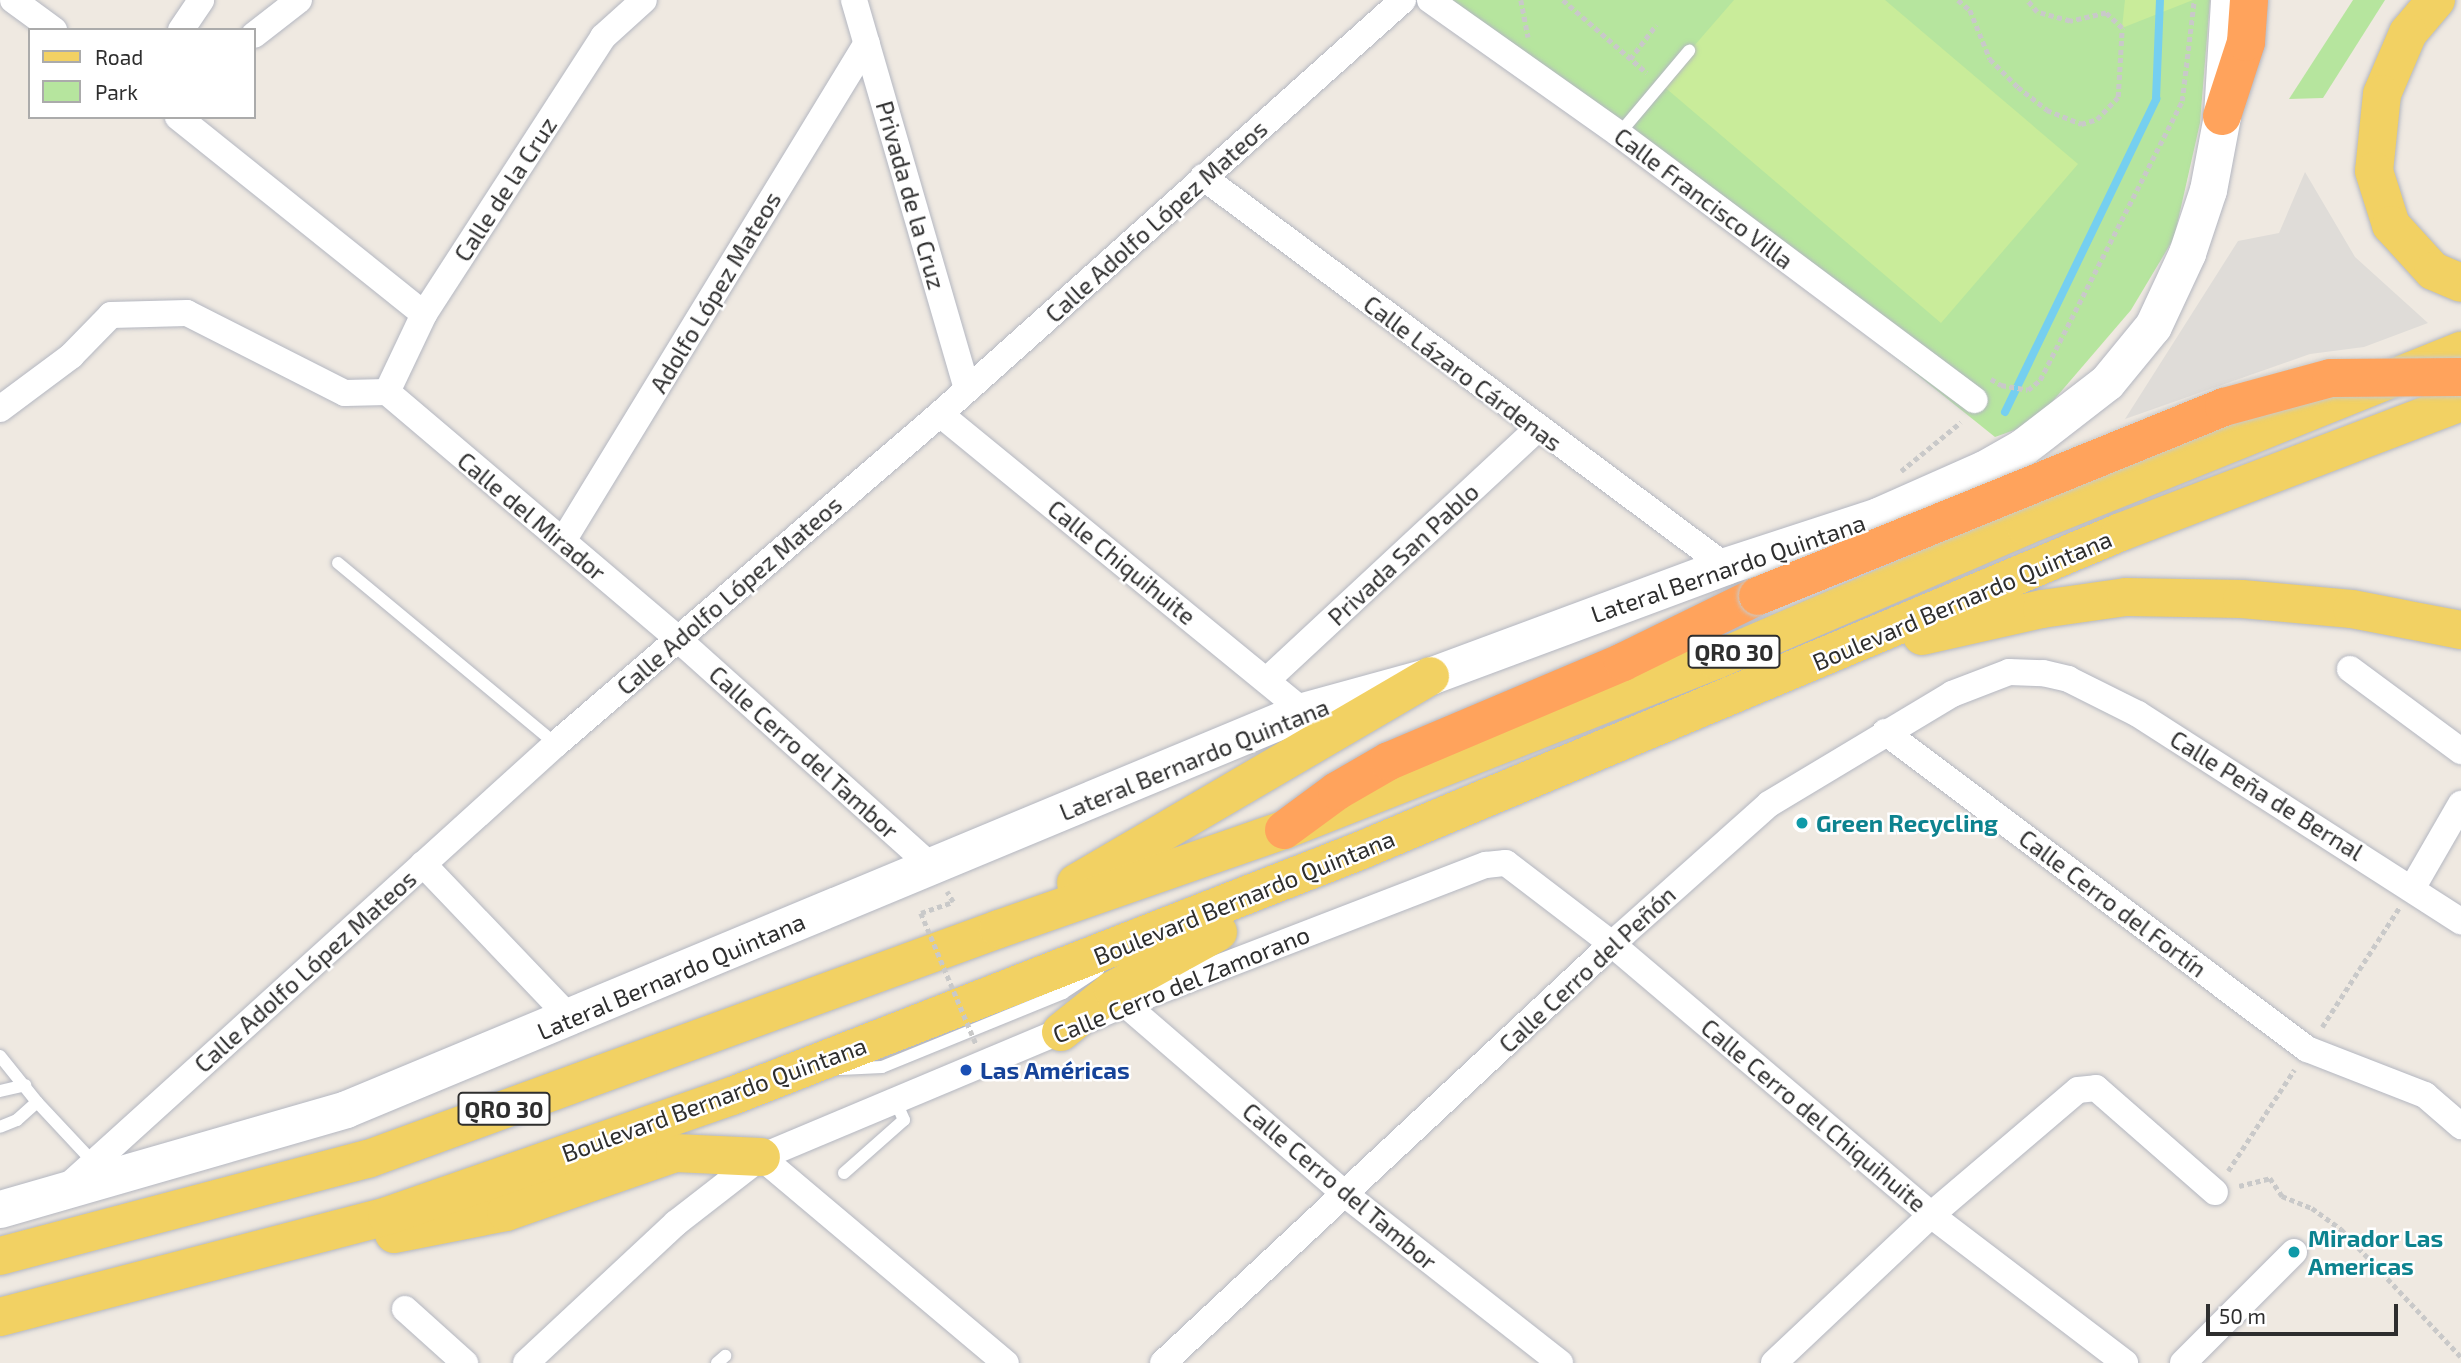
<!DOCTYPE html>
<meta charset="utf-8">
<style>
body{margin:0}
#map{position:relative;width:2461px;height:1363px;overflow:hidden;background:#efe9e1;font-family:"Exo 2",sans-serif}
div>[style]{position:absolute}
.green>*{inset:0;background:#b6e59e}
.pitch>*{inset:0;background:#c9ec9a}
.plaza>*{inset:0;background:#dfdcd8}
.stream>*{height:8px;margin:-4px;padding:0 4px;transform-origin:4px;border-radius:4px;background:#75cff0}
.path>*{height:4.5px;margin-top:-2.25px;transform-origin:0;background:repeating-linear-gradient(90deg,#c9c9c9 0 5px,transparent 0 8.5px)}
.roads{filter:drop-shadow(0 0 2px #b4b7c1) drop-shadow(0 0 2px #b4b7c1)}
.lane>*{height:12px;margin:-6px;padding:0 6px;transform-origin:6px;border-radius:6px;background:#fff}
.street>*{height:26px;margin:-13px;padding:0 13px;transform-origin:13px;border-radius:13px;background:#fff}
.secondary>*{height:37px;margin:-18.5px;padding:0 18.5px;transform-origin:18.5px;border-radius:18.5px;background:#fff}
.primary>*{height:38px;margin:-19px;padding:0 19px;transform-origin:19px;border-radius:19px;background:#f2d163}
.highway>*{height:38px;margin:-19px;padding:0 19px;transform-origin:19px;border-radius:19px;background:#ffa35c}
.path-bridge>*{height:4.5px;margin-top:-2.25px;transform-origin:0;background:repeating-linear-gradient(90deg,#c9c9c9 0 5px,transparent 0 8.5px)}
.bridges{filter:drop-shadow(0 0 2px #c9c9c9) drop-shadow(0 0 2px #c9c9c9)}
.highway-bridge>*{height:38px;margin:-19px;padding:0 19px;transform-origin:19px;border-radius:19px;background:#ffa35c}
.dots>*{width:19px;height:19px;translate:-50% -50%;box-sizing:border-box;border:4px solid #fff;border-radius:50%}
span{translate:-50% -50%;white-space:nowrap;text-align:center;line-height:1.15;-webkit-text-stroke:5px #fff;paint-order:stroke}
.shield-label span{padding:2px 5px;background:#fff;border:2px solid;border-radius:5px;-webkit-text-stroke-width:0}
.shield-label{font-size:23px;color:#2e2e2e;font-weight:700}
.street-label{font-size:24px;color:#2e2e2e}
.culture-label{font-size:24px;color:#0d838f;font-weight:700}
.left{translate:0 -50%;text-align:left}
.transit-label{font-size:24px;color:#164399;font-weight:700}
.legend{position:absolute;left:28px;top:28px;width:228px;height:91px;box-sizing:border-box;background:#fff;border:2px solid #ababab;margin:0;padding:9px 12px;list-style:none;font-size:21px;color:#2e2e2e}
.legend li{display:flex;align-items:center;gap:14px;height:35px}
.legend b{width:35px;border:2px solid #ababab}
.scale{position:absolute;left:2206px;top:1304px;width:192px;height:32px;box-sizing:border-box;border:4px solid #2e2e2e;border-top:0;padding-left:9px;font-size:21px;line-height:24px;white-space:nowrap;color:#2e2e2e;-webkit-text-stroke:5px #fff;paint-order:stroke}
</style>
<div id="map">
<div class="green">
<div style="clip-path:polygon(1450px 0,2210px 0,2200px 123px,2174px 238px,2131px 310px,2034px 423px,1995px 437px)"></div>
<div style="clip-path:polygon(2353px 0,2385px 0,2323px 98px,2289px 99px)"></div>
</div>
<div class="pitch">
<div style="clip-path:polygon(1734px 0,1885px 0,2078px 164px,1941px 323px,1661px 84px)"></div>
<div style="clip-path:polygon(2125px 0,2193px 0,2122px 28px)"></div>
</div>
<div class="plaza">
<div style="clip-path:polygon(2305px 172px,2355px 257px,2428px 323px,2364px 347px,2310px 354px,2125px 419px,2238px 241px,2279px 233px)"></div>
</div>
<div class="stream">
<div style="left:2005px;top:412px;width:348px;rotate:-64.2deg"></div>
<div style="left:2156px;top:99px;width:99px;rotate:-87.7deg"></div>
</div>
<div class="path">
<div style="left:1521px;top:0;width:38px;rotate:79deg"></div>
<div style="left:1563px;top:0;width:111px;rotate:41deg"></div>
<div style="left:1958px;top:0;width:16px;rotate:40deg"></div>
<div style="left:1970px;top:10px;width:53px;rotate:67.8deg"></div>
<div style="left:1990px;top:59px;width:40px;rotate:45deg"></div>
<div style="left:2018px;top:87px;width:37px;rotate:38deg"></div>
<div style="left:2047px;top:110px;width:37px;rotate:22deg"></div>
<div style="left:2081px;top:124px;width:17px;rotate:-17deg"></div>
<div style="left:2097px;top:119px;width:30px;rotate:-46deg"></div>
<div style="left:2118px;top:97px;width:69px;rotate:-86.7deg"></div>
<div style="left:2122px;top:28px;width:22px;rotate:-137deg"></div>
<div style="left:2106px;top:13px;width:37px;rotate:167deg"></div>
<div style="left:2070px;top:21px;width:34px;rotate:-165deg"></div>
<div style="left:2037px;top:12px;width:16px;rotate:-130deg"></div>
<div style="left:1630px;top:59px;width:43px;rotate:-52.6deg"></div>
<div style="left:1991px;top:379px;width:12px;rotate:31deg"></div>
<div style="left:2001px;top:385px;width:27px;rotate:10deg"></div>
<div style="left:2028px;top:390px;width:16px;rotate:-40deg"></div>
<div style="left:2040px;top:380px;width:313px;rotate:-63deg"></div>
<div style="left:2182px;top:101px;width:102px;rotate:-83.2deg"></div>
<div style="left:1901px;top:471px;width:77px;rotate:-39.2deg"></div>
<div style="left:921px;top:913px;width:34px;rotate:-19deg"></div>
<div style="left:953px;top:902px;width:12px;rotate:-121deg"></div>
<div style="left:2322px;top:1027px;width:142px;rotate:-57.1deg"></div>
<div style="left:2228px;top:1171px;width:121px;rotate:-56.8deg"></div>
<div style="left:2239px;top:1186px;width:32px;rotate:-14deg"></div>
<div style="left:2270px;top:1178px;width:22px;rotate:56deg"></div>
<div style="left:2282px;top:1196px;width:32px;rotate:22deg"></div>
<div style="left:2312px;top:1208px;width:36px;rotate:36deg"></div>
<div style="left:2341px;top:1229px;width:175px;rotate:46.8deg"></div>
</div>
<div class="roads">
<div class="lane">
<div style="left:1619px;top:134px;width:109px;rotate:-49.9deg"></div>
<div style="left:338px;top:563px;width:283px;rotate:39.7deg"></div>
<div style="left:0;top:1056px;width:59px;rotate:51.2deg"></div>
<div style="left:37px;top:1102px;width:27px;rotate:138deg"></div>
<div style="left:17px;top:1120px;width:18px;rotate:158deg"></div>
<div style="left:840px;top:1069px;width:42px;rotate:-2.7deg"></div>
<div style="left:882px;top:1067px;width:196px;rotate:-22.2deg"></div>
<div style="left:1063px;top:993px;width:42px;rotate:-33.3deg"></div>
<div style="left:0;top:1091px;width:26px;rotate:-13deg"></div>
<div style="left:37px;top:1102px;width:83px;rotate:46.9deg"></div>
<div style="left:844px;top:1173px;width:80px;rotate:-41.5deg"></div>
<div style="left:904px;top:1120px;width:22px;rotate:-114deg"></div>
<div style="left:717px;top:1363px;width:11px;rotate:-41deg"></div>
</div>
<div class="street">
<div style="left:13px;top:0;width:51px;rotate:36.2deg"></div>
<div style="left:854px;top:0;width:405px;rotate:73.8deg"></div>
<div style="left:1430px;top:0;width:232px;rotate:35.3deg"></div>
<div style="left:1619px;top:134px;width:444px;rotate:36.8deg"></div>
<div style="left:181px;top:30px;width:36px;rotate:-56deg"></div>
<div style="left:254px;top:35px;width:57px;rotate:-37.9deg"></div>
<div style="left:178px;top:117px;width:315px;rotate:38.7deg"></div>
<div style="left:1203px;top:177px;width:651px;rotate:36.69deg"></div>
<div style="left:387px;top:392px;width:382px;rotate:40.3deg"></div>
<div style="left:678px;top:639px;width:338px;rotate:41.9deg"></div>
<div style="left:387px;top:392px;width:86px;rotate:-64.6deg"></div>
<div style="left:424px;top:314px;width:330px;rotate:-57.1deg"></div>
<div style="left:603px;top:37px;width:55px;rotate:-42.1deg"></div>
<div style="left:0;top:409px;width:89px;rotate:-36.7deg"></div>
<div style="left:71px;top:356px;width:57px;rotate:-45.7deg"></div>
<div style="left:111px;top:315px;width:76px;rotate:-1.5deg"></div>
<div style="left:187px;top:313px;width:177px;rotate:26.9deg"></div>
<div style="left:345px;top:393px;width:42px;rotate:-1.4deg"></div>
<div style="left:940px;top:414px;width:469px;rotate:39.3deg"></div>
<div style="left:563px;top:541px;width:583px;rotate:-58.6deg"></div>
<div style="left:2350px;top:669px;width:138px;rotate:36.5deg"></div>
<div style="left:1268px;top:679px;width:367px;rotate:-42.9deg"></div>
<div style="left:1885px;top:732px;width:528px;rotate:36.91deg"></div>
<div style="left:2307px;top:1049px;width:127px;rotate:21.3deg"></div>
<div style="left:2425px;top:1095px;width:48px;rotate:40.7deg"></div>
<div style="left:423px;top:864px;width:214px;rotate:46.3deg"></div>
<div style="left:2413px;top:887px;width:96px;rotate:-60deg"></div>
<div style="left:1125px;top:1004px;width:292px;rotate:40.8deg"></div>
<div style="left:1346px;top:1195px;width:272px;rotate:38.1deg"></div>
<div style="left:761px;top:1157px;width:320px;rotate:40.1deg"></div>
<div style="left:66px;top:1188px;width:661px;rotate:-42.18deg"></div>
<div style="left:556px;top:744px;width:506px;rotate:-40.67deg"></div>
<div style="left:940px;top:414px;width:621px;rotate:-41.8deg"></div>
<div style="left:405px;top:1309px;width:81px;rotate:42deg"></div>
<div style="left:526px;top:1363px;width:205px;rotate:-43deg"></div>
<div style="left:676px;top:1223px;width:108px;rotate:-37.8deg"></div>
<div style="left:761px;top:1157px;width:395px;rotate:-22.8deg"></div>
<div style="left:1125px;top:1004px;width:387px;rotate:-21.1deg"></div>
<div style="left:1486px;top:865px;width:20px;rotate:-6deg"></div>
<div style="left:1506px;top:863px;width:133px;rotate:37.4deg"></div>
<div style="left:1612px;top:944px;width:419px;rotate:40.3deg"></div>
<div style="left:1931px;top:1215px;width:244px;rotate:37.3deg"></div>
<div style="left:1163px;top:1363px;width:614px;rotate:-43.02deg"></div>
<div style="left:1612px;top:944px;width:210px;rotate:-41.7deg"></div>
<div style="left:1769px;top:804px;width:214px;rotate:-31deg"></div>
<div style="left:1952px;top:694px;width:61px;rotate:-21.1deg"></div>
<div style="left:2009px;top:672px;width:34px;rotate:2deg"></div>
<div style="left:2043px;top:673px;width:26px;rotate:13deg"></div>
<div style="left:2068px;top:679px;width:78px;rotate:26.6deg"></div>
<div style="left:2138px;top:714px;width:384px;rotate:32.7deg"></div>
<div style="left:1774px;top:1363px;width:216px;rotate:-43.3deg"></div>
<div style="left:1931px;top:1215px;width:193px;rotate:-40.4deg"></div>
<div style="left:2078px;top:1090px;width:18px;rotate:-6deg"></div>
<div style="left:2096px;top:1088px;width:158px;rotate:41.2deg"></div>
<div style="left:2183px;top:1363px;width:157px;rotate:-45deg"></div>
</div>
<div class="secondary">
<div style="left:0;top:1209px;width:360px;rotate:-16.1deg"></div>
<div style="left:346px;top:1109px;width:1036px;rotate:-22.58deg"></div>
<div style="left:1303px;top:711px;width:132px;rotate:-15.4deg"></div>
<div style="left:1430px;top:676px;width:315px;rotate:-20.4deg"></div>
<div style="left:1725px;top:566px;width:161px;rotate:-18.1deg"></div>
<div style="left:1878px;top:516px;width:116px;rotate:-23.9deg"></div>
<div style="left:1984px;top:469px;width:45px;rotate:-29.4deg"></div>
<div style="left:2023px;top:447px;width:106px;rotate:-37.7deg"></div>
<div style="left:2107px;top:382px;width:72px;rotate:-50.6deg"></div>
<div style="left:2153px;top:326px;width:81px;rotate:-65deg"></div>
<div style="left:2187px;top:253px;width:66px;rotate:-71.6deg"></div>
<div style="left:2208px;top:190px;width:75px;rotate:-79.3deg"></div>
<div style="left:2222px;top:116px;width:116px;rotate:-86.5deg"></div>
</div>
<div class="primary">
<div style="left:2436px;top:0;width:43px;rotate:130.3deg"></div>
<div style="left:2408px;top:33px;width:66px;rotate:113.1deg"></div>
<div style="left:2382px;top:94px;width:77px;rotate:95.9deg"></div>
<div style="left:2374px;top:171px;width:57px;rotate:72.5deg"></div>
<div style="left:2391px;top:225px;width:62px;rotate:47.6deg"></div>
<div style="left:2433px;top:271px;width:30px;rotate:23deg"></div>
<div style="left:1922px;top:636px;width:123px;rotate:-12.7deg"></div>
<div style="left:2042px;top:609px;width:85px;rotate:-8.1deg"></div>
<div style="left:2126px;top:597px;width:116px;rotate:1deg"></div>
<div style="left:2242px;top:599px;width:110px;rotate:5.2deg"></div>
<div style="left:2352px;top:609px;width:111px;rotate:10.9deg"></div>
<div style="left:1076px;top:883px;width:410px;rotate:-30.3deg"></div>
<div style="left:1061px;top:1032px;width:67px;rotate:-38.9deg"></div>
<div style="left:1113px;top:990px;width:120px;rotate:-28.9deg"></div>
<div style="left:394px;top:1234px;width:114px;rotate:-11.1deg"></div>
<div style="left:506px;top:1212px;width:179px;rotate:-19.2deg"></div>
<div style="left:675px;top:1153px;width:86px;rotate:2.7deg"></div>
<div style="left:0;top:1256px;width:381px;rotate:-14.8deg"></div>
<div style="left:368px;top:1159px;width:672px;rotate:-20.03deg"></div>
<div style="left:999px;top:929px;width:302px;rotate:-19.2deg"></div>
<div style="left:1284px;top:830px;width:464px;rotate:-21.5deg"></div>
<div style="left:1716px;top:660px;width:337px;rotate:-23.4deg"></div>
<div style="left:2025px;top:526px;width:470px;rotate:-21.9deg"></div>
<div style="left:0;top:1317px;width:400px;rotate:-14.6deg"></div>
<div style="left:387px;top:1216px;width:365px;rotate:-19.2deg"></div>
<div style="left:732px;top:1096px;width:671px;rotate:-21.33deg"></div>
<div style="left:1357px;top:852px;width:828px;rotate:-22.73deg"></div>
<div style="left:2121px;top:532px;width:364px;rotate:-20.9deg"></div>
</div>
<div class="highway">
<div style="left:2222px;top:116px;width:78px;rotate:-72deg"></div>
<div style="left:2246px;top:42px;width:42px;rotate:-85.9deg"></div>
<div style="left:1284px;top:830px;width:66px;rotate:-36.3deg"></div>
<div style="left:1337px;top:791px;width:60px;rotate:-30deg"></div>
<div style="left:1389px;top:761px;width:254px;rotate:-22.9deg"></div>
<div style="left:1623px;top:662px;width:150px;rotate:-26.1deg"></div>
</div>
</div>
<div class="path-bridge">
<div style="left:921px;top:913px;width:142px;rotate:67.2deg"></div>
</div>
<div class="bridges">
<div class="highway-bridge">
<div style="left:1758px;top:596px;width:503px;rotate:-22.08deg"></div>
<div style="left:2224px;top:407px;width:111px;rotate:-15.2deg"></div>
<div style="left:2331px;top:378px;width:130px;rotate:-0.4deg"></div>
</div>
</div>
<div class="dots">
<div style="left:1802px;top:823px;background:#0f9aa8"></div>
<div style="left:966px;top:1070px;background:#1a4fb4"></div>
<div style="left:2294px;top:1252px;background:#0f9aa8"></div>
</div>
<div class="shield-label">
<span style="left:1734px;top:652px">QRO 30</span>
<span style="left:504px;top:1109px">QRO 30</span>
</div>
<div class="street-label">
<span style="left:505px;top:189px;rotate:-57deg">Calle de la Cruz</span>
<span style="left:911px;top:195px;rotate:74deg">Privada de la Cruz</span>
<span style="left:1704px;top:198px;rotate:37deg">Calle Francisco Villa</span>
<span style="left:1156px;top:221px;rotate:-42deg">Calle Adolfo López Mateos</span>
<span style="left:715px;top:292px;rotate:-59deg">Adolfo López Mateos</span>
<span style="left:1463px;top:373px;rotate:37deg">Calle Lázaro Cárdenas</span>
<span style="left:532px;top:516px;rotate:40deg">Calle del Mirador</span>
<span style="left:1403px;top:554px;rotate:-43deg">Privada San Pablo</span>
<span style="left:1122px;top:562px;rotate:39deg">Calle Chiquihuite</span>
<span style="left:1728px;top:568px;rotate:-19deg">Lateral Bernardo Quintana</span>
<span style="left:729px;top:595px;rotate:-41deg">Calle Adolfo López Mateos</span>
<span style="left:1962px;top:600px;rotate:-23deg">Boulevard Bernardo Quintana</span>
<span style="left:804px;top:752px;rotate:42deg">Calle Cerro del Tambor</span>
<span style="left:1194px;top:759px;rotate:-22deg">Lateral Bernardo Quintana</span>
<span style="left:2267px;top:795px;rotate:32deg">Calle Peña de Bernal</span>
<span style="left:1244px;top:897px;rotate:-22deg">Boulevard Bernardo Quintana</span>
<span style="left:2113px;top:903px;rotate:37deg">Calle Cerro del Fortín</span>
<span style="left:1587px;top:969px;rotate:-43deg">Calle Cerro del Peñón</span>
<span style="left:305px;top:971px;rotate:-42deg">Calle Adolfo López Mateos</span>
<span style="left:671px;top:976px;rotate:-23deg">Lateral Bernardo Quintana</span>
<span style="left:1181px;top:984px;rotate:-22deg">Calle Cerro del Zamorano</span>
<span style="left:714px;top:1099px;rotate:-20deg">Boulevard Bernardo Quintana</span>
<span style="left:1814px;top:1115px;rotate:40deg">Calle Cerro del Chiquihuite</span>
<span style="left:1340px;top:1186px;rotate:40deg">Calle Cerro del Tambor</span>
</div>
<div class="culture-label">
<span class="left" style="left:1816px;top:823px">Green Recycling</span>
<span class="left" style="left:2308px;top:1252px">Mirador Las<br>Americas</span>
</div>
<div class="transit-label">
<span class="left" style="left:980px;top:1070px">Las Américas</span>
</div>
<ul class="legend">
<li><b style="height:9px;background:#f2d163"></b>Road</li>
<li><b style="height:19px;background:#b6e59e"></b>Park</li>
</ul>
<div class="scale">50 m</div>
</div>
